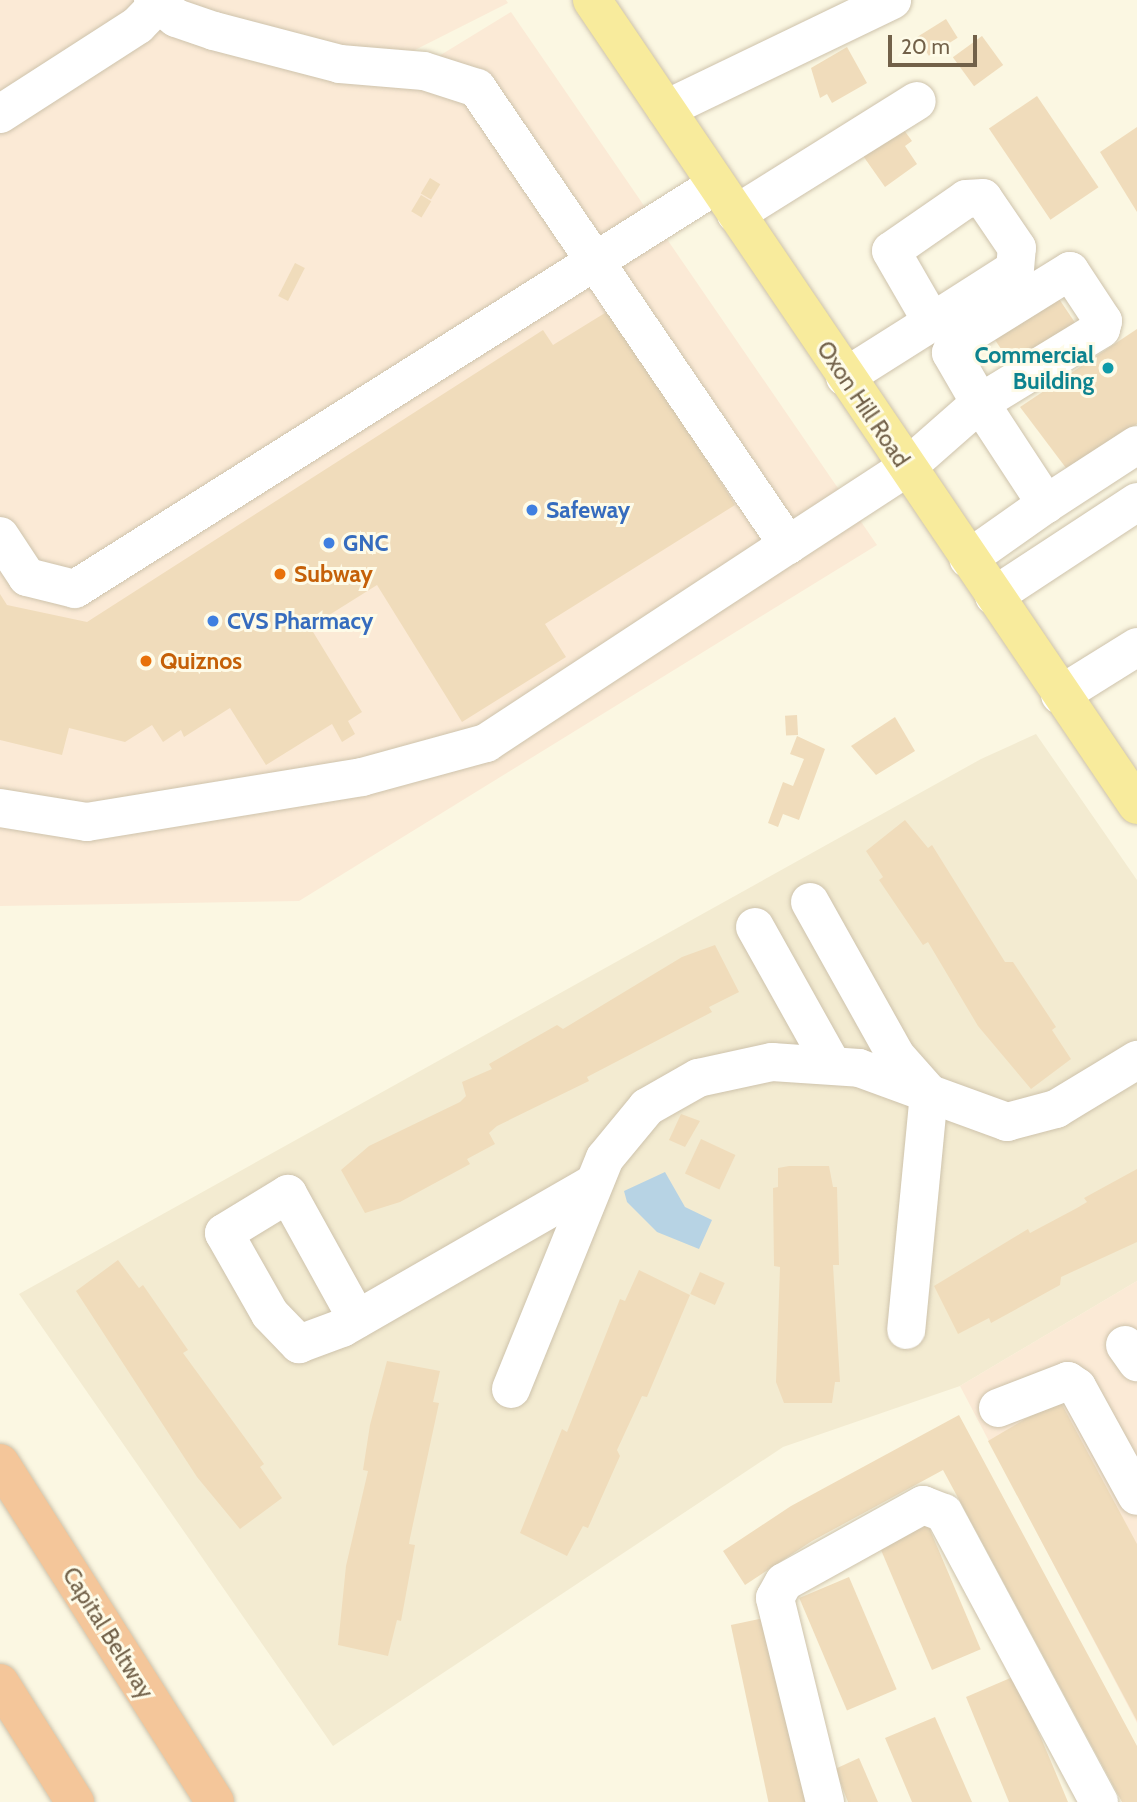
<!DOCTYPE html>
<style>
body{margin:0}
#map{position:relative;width:1137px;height:1802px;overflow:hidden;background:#fbf7e2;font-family:Cabin,sans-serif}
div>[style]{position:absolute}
.residential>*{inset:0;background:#f3ebd1}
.commercial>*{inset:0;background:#fbead6}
.water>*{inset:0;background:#b7d3e4}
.building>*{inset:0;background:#f0dcbb;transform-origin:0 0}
.roads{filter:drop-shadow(0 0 2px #cec3ac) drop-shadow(0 0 2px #cec3ac)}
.minor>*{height:38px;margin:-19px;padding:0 19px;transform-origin:19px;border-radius:19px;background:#fff}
.major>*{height:38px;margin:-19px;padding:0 19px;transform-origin:19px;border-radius:19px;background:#f8eb9c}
.highway>*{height:38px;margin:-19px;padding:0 19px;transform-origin:19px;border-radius:19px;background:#f4c69a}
.dots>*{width:19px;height:19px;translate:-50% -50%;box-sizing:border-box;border:4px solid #fefbe8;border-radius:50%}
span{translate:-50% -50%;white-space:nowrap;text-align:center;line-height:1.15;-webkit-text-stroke:6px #fefbe8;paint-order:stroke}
.culture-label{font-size:23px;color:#0d838f;font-weight:700}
.right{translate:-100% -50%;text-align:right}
.street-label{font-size:23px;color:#726149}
.shop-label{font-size:23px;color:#366cbe;font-weight:700}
.left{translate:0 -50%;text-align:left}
.food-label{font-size:23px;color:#c56008;font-weight:700}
.scale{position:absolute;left:888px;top:35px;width:89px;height:32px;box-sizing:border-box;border:4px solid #726149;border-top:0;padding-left:9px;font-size:21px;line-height:24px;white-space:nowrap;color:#726149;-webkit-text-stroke:5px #fefbe8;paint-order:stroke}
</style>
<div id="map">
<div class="residential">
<div style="clip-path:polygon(1036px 734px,1137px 880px,1137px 1281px,960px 1386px,783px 1447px,333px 1746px,19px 1294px,981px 759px)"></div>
</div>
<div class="commercial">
<div style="clip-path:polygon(0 0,147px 0,395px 83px,511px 12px,877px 545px,299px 901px,0 906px)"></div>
<div style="clip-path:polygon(173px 0,506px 0,508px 3px,393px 61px)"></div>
<div style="clip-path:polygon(1137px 1281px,1137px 1723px,960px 1386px)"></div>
</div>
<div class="water">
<div style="clip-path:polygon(665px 1172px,685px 1207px,712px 1220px,699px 1249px,657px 1232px,627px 1202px,624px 1191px)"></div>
</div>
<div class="building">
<div style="left:946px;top:19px;width:22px;height:34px;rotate:58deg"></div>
<div style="left:982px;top:36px;width:36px;height:36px;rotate:54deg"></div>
<div style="clip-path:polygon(847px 47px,867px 83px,832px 103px,827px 94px,820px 98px,811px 68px)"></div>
<div style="left:1037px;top:96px;width:110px;height:58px;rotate:56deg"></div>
<div style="clip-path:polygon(901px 126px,912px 141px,905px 146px,917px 164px,885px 187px,854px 143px)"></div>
<div style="clip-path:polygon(1137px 127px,1137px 212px,1100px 152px)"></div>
<div style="left:430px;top:178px;width:12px;height:18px;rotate:31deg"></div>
<div style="left:421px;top:195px;width:12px;height:19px;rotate:31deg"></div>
<div style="left:295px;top:263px;width:11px;height:37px;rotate:27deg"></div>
<div style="left:1051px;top:287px;width:53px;height:76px;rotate:56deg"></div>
<div style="clip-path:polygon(613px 308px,735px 505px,545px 624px,566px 657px,462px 722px,377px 585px,310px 627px,362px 712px,348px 721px,355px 734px,342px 742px,332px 724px,266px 765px,230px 708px,184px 737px,181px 730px,163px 742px,152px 725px,125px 742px,69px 728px,62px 755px,0 740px,0 594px,7px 605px,87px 622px,543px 330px,553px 345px)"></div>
<div style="clip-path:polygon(1137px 329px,1137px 424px,1066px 468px,1020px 407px)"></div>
<div style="left:797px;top:715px;width:20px;height:12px;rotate:87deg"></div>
<div style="clip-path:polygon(895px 717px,915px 751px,876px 775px,851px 746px)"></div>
<div style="clip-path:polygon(797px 736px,825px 749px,799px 820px,783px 814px,778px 827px,768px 823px,783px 782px,793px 786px,804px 759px,790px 754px)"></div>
<div style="clip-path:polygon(905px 820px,928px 848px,932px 845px,1005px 962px,1013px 962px,1056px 1027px,1052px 1030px,1071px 1059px,1031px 1089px,978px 1026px,928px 942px,923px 945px,879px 880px,883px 877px,866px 851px)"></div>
<div style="clip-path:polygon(715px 945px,739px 992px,709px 1007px,712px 1012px,587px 1077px,589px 1081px,497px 1126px,489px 1133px,495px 1144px,467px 1159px,470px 1164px,400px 1202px,365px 1213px,341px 1170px,369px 1146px,460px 1102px,466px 1096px,462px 1082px,492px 1069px,489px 1064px,557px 1025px,563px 1029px,682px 957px)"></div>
<div style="clip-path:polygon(681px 1114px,700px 1121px,685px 1147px,669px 1140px)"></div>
<div style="left:701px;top:1139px;width:38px;height:38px;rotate:25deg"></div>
<div style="clip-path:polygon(789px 1166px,829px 1166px,833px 1187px,837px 1187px,839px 1265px,833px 1265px,840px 1382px,835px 1382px,832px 1403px,784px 1403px,776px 1382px,780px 1267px,774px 1266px,773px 1188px,778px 1187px,778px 1168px)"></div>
<div style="clip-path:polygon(1137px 1169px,1137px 1242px,1061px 1277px,1060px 1285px,991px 1323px,989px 1318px,958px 1334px,934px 1286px,1028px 1229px,1030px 1233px,1077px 1208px,1087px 1202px,1084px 1198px)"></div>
<div style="clip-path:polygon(118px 1260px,139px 1288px,143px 1285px,188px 1350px,183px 1353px,264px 1464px,260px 1467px,282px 1498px,240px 1529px,197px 1477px,76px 1291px)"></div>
<div style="clip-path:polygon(639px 1270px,690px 1295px,647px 1397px,642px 1396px,617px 1450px,620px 1456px,588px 1528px,583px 1526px,567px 1556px,520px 1533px,562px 1429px,567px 1432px,620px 1299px,625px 1301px)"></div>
<div style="left:700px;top:1272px;width:27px;height:24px;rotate:24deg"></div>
<div style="clip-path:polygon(387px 1361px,440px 1371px,433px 1402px,439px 1403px,410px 1538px,409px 1544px,415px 1545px,401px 1621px,397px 1620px,388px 1656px,338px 1645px,346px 1566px,368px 1471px,363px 1470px,370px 1425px)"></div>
<div style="clip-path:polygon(1059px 1399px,1137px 1544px,1137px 1721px,988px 1441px)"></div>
<div style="clip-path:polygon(959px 1415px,1137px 1746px,1137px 1802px,1122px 1802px,943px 1470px,812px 1541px,745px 1585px,723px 1551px,791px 1506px)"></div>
<div style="left:928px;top:1525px;width:135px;height:53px;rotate:67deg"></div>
<div style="left:849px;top:1577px;width:122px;height:54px;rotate:67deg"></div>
<div style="left:769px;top:1617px;width:189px;height:39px;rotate:78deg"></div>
<div style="clip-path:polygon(1015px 1676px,1068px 1802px,1009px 1802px,966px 1697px)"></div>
<div style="clip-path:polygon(935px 1717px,972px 1802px,912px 1802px,885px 1738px)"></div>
<div style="clip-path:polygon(859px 1758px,878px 1802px,848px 1802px,835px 1769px)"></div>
</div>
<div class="roads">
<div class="minor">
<div style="left:153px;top:0;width:29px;rotate:38deg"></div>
<div style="left:176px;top:18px;width:40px;rotate:18.9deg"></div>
<div style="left:214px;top:31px;width:130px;rotate:14.7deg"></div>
<div style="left:340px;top:64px;width:84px;rotate:4.8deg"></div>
<div style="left:424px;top:71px;width:56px;rotate:17.8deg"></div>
<div style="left:477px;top:88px;width:553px;rotate:55.76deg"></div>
<div style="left:788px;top:545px;width:141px;rotate:-33.1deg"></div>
<div style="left:906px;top:468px;width:98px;rotate:-41.3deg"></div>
<div style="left:980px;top:403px;width:121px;rotate:56.8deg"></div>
<div style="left:1046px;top:504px;width:95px;rotate:144.8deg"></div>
<div style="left:666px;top:109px;width:251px;rotate:-25.7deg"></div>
<div style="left:0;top:114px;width:164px;rotate:-32.8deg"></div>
<div style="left:138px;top:25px;width:28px;rotate:-46deg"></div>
<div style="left:736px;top:214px;width:213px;rotate:-32deg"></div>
<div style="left:1070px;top:271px;width:60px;rotate:56.6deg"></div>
<div style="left:1103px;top:321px;width:8px;rotate:104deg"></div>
<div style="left:1101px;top:329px;width:142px;rotate:148.6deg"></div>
<div style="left:980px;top:403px;width:58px;rotate:-120.1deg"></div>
<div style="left:951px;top:353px;width:13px;rotate:-63deg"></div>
<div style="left:957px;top:341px;width:133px;rotate:-31.8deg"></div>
<div style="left:845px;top:377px;width:103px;rotate:-32.3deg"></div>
<div style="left:932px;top:322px;width:98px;rotate:-32.6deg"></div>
<div style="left:1015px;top:269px;width:21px;rotate:-85deg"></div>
<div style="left:1017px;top:248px;width:60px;rotate:-124.2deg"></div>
<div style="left:983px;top:198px;width:17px;rotate:177deg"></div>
<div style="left:966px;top:199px;width:91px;rotate:145.3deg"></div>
<div style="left:891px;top:251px;width:82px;rotate:60deg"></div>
<div style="left:1046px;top:504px;width:108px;rotate:-33deg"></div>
<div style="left:0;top:536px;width:49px;rotate:56.6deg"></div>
<div style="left:27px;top:577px;width:49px;rotate:14deg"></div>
<div style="left:75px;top:589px;width:758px;rotate:-32.22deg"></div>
<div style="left:994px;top:596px;width:171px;rotate:-33.3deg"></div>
<div style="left:1060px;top:695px;width:91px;rotate:-31.9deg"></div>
<div style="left:0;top:808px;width:88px;rotate:9.1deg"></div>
<div style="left:87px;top:822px;width:279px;rotate:-9.3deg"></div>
<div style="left:362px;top:777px;width:129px;rotate:-15.3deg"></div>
<div style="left:486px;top:743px;width:361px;rotate:-33.3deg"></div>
<div style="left:810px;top:902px;width:176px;rotate:60.8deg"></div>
<div style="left:896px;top:1056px;width:50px;rotate:48.3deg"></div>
<div style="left:929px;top:1093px;width:238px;rotate:95.5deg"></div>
<div style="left:755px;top:927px;width:158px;rotate:60.8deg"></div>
<div style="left:357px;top:1319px;width:143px;rotate:-118.9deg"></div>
<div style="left:288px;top:1194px;width:75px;rotate:148.6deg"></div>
<div style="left:224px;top:1233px;width:93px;rotate:60.4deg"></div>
<div style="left:270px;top:1314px;width:42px;rotate:46deg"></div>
<div style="left:299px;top:1344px;width:46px;rotate:-20.4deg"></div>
<div style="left:342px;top:1328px;width:287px;rotate:-29.9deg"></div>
<div style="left:1125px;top:1345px;width:21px;rotate:55deg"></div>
<div style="left:511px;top:1389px;width:249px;rotate:-67.9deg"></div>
<div style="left:605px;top:1158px;width:66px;rotate:-50.5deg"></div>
<div style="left:647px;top:1107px;width:59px;rotate:-29.6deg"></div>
<div style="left:698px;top:1078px;width:76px;rotate:-12.2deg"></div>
<div style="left:772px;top:1062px;width:87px;rotate:3.9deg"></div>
<div style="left:859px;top:1068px;width:158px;rotate:20deg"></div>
<div style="left:1007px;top:1122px;width:51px;rotate:-14.9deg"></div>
<div style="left:1056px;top:1109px;width:95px;rotate:-31.2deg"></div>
<div style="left:998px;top:1408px;width:75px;rotate:-21.1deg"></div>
<div style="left:1068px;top:1381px;width:11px;rotate:34deg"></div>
<div style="left:1077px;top:1387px;width:124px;rotate:61.2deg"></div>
<div style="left:825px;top:1802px;width:210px;rotate:-103.8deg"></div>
<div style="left:775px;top:1598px;width:18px;rotate:-61deg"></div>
<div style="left:784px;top:1582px;width:159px;rotate:-29deg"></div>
<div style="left:923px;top:1505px;width:22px;rotate:21deg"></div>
<div style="left:944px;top:1513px;width:328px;rotate:61.8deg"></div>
</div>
<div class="major">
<div style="left:592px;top:0;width:972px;rotate:55.9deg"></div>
</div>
<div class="highway">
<div style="left:0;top:1463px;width:401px;rotate:57.6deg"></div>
<div style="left:0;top:1683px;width:141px;rotate:57.8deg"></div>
</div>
</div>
<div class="dots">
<div style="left:1108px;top:368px;background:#0f9aa8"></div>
<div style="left:532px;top:510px;background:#3f7fe0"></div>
<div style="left:329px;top:543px;background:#3f7fe0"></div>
<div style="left:280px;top:574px;background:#e8710a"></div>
<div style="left:213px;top:621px;background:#3f7fe0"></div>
<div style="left:146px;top:661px;background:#e8710a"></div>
</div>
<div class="culture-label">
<span class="right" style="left:1094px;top:368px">Commercial<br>Building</span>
</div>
<div class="street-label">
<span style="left:863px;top:404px;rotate:56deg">Oxon Hill Road</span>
<span style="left:108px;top:1633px;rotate:58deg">Capital Beltway</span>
</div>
<div class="shop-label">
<span class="left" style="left:546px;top:510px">Safeway</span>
<span class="left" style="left:343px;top:543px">GNC</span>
<span class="left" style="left:227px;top:621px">CVS Pharmacy</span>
</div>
<div class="food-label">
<span class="left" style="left:294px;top:574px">Subway</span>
<span class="left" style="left:160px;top:661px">Quiznos</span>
</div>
<div class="scale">20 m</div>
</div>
